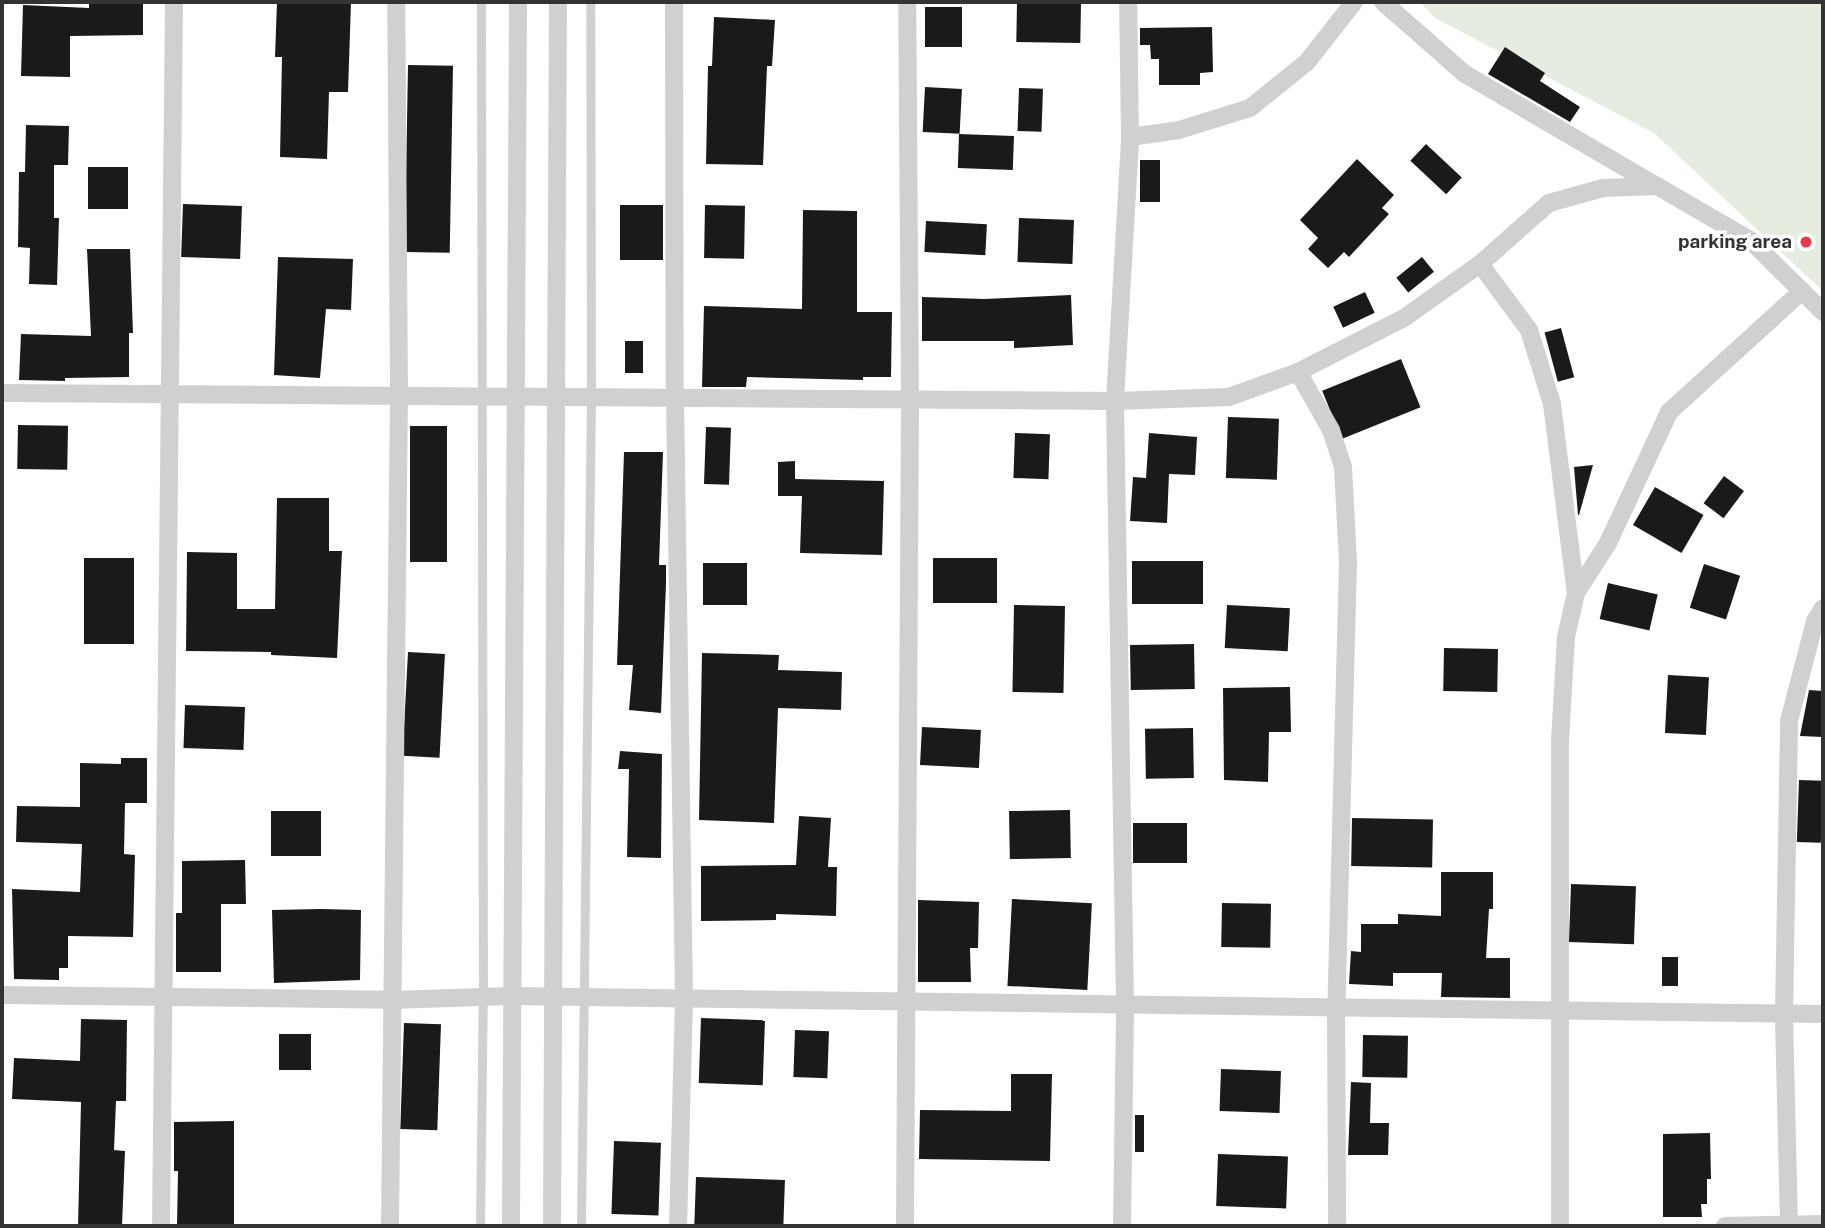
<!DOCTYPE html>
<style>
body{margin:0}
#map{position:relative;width:1825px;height:1228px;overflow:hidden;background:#fff;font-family:"Public Sans",sans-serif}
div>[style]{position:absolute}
.green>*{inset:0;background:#e6ecdf}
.building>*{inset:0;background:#1a1a1a;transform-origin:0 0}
.service>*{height:9px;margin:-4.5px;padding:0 4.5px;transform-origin:4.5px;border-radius:4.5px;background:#d0d0d0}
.minor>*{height:18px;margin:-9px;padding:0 9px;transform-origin:9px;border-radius:9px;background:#d0d0d0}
.dots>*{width:19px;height:19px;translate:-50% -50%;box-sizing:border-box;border:4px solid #fff;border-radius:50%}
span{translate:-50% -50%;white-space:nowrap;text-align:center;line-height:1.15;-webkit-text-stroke:7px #fff;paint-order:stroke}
.poi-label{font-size:19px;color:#333;font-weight:700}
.right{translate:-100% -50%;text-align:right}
.frame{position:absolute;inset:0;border:4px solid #333;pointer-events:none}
</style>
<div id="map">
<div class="green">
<div style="clip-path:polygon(1420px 2px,1823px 2px,1823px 291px,1654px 133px,1435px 18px)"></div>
</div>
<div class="building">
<div style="clip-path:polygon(89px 2px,143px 2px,143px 35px,70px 36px,70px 77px,21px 76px,23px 5px,89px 8px)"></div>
<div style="clip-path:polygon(277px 2px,351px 2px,348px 92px,329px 92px,327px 159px,280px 157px,282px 57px,275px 57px)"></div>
<div style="left:1017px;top:2px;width:64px;height:40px;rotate:1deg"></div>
<div style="left:925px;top:7px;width:37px;height:40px"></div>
<div style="clip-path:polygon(714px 17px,775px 20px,772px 66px,767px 66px,763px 165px,706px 164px,708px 66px,712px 66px)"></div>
<div style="clip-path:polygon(1212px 27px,1213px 72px,1200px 73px,1200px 85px,1159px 85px,1159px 59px,1151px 59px,1150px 45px,1140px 45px,1140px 28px)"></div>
<div style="clip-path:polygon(1505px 47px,1545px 73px,1540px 81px,1580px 107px,1570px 122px,1488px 74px)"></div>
<div style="left:408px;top:65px;width:45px;height:187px;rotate:1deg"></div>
<div style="left:925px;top:87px;width:37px;height:45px;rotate:3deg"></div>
<div style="left:1019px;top:88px;width:24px;height:43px;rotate:2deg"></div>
<div style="clip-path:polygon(26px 125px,69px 126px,68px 165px,54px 165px,54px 218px,59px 218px,57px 285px,29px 284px,30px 248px,18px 247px,19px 172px,25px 172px)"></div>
<div style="left:959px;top:134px;width:55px;height:34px;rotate:2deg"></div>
<div style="left:1426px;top:144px;width:49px;height:23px;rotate:43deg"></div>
<div style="clip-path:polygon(1357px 159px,1394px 195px,1382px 208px,1389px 214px,1349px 257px,1344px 252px,1328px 268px,1308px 249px,1318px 238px,1300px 220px)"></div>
<div style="left:1140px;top:160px;width:20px;height:42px"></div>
<div style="left:88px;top:167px;width:40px;height:42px"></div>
<div style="left:183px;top:204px;width:59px;height:53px;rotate:2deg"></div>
<div style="left:663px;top:205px;width:55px;height:43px;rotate:90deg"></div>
<div style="left:705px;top:205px;width:40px;height:53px;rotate:1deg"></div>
<div style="clip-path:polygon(803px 210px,857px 211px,857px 312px,892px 312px,891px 377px,863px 377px,863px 380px,747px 377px,746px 387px,702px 387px,704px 306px,802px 309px)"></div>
<div style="left:1019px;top:218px;width:55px;height:44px;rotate:2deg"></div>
<div style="left:926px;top:221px;width:61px;height:31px;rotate:3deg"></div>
<div style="clip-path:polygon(87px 249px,130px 249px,133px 333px,129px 333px,129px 377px,65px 378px,65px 381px,19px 380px,21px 334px,91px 336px)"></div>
<div style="clip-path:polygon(278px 257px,353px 259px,351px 310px,326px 309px,320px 378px,274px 375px)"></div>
<div style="left:1422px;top:257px;width:19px;height:33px;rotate:51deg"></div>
<div style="left:1365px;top:292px;width:23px;height:35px;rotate:65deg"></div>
<div style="clip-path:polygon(1071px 295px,1073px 345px,1014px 348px,1014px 341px,922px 341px,922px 297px,984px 299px)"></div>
<div style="left:1561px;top:328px;width:51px;height:17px;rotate:75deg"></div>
<div style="left:625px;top:341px;width:18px;height:32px"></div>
<div style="left:1401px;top:359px;width:52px;height:85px;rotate:68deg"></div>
<div style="left:1228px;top:417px;width:51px;height:61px;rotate:2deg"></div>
<div style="left:18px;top:425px;width:50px;height:44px;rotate:1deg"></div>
<div style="left:410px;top:426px;width:37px;height:136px"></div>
<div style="left:706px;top:427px;width:25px;height:57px;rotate:2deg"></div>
<div style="left:1015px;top:433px;width:35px;height:45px;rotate:2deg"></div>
<div style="clip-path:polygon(1149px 433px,1197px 437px,1195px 475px,1169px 474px,1167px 523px,1130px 521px,1133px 477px,1146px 478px)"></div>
<div style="clip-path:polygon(624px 452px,663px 452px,659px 565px,666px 565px,666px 583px,661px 713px,629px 710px,633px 665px,617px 665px)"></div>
<div style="clip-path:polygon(795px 461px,795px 479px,884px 481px,882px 555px,800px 553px,802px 496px,778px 496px,778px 462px)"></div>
<div style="clip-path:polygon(1593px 465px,1579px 515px,1578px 515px,1574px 467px)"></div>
<div style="left:1724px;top:476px;width:25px;height:34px;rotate:37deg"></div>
<div style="left:1655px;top:487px;width:56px;height:44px;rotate:30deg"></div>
<div style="clip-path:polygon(277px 498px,329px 498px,329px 551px,342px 551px,337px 658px,271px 655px,271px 652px,186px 651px,187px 552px,237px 553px,237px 609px,275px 609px)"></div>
<div style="left:84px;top:558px;width:50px;height:86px"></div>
<div style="left:933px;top:558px;width:64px;height:45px"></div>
<div style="left:1132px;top:561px;width:71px;height:43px"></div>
<div style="left:703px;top:563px;width:44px;height:42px"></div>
<div style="left:1704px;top:564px;width:38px;height:46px;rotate:18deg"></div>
<div style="left:1608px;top:583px;width:51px;height:37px;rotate:13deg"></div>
<div style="left:1014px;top:605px;width:51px;height:87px;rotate:1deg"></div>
<div style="left:1227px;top:605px;width:63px;height:43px;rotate:3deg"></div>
<div style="left:1194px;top:644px;width:45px;height:64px;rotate:89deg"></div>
<div style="left:1444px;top:648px;width:54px;height:43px;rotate:1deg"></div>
<div style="left:408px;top:652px;width:37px;height:104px;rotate:3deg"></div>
<div style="clip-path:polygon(702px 653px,779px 655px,778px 670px,842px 672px,841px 710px,778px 708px,774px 823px,699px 820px)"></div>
<div style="left:1668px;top:675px;width:41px;height:58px;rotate:3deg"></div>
<div style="clip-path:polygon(1290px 687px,1291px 732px,1269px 732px,1268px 782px,1224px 780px,1223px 688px)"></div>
<div style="clip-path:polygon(1809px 690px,1823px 691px,1823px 737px,1800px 736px)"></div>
<div style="left:185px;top:705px;width:60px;height:43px;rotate:2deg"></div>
<div style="left:922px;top:727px;width:59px;height:38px;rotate:3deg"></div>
<div style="left:1193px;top:728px;width:50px;height:48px;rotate:89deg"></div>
<div style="clip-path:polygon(620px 751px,662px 754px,661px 858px,627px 857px,629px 769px,618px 769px)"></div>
<div style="clip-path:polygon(121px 758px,147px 758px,147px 803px,125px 803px,124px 854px,135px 855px,133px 937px,68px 936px,68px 968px,59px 968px,59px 980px,14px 979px,12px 889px,80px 892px,82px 844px,16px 842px,17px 806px,80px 807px,80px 763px,121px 764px)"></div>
<div style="left:1799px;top:780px;width:24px;height:62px;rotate:2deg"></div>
<div style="left:1070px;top:810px;width:48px;height:61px;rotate:89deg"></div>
<div style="left:271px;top:811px;width:50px;height:45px"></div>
<div style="clip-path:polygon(799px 816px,831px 818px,828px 867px,837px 867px,836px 916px,776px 914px,776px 920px,701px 921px,701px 866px,796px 865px)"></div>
<div style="left:1352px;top:818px;width:81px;height:48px;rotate:1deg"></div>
<div style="left:1187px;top:823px;width:40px;height:54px;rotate:90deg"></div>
<div style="clip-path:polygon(245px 860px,246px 904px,221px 904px,221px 972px,176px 972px,176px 913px,182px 913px,182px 861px)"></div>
<div style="clip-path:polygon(1441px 872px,1493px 872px,1493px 909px,1489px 909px,1486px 958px,1510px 958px,1510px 998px,1441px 997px,1442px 973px,1393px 973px,1393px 986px,1349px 984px,1351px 951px,1361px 952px,1361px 924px,1398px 924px,1398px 914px,1441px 916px)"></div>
<div style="left:1571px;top:884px;width:65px;height:58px;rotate:2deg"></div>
<div style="left:1012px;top:899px;width:80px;height:87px;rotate:3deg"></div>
<div style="clip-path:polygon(918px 900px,979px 902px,978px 948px,970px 948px,971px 982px,918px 982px)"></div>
<div style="left:1222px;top:903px;width:49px;height:44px;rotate:1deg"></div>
<div style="clip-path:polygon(321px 909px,361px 910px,360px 980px,274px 983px,272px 910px)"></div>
<div style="left:1662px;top:957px;width:16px;height:29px"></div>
<div style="left:701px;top:1018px;width:64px;height:65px;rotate:2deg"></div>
<div style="clip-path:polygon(81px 1019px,127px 1020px,126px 1101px,116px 1101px,114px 1150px,125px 1151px,122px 1226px,78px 1226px,81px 1102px,12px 1099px,14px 1058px,80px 1061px)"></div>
<div style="left:404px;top:1023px;width:37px;height:106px;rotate:2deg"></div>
<div style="left:795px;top:1030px;width:34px;height:47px;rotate:2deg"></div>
<div style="left:279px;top:1034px;width:32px;height:36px"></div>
<div style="left:1363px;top:1035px;width:45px;height:42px;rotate:1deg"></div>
<div style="left:1221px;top:1069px;width:60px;height:42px;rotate:2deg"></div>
<div style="clip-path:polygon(1011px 1074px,1052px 1074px,1050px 1161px,919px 1159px,920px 1110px,1011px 1111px)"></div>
<div style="clip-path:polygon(1351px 1082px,1371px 1083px,1370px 1123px,1389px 1123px,1388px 1155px,1348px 1155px)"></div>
<div style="left:1135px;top:1115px;width:9px;height:37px"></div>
<div style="clip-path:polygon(234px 1121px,234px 1226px,177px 1226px,178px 1171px,174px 1171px,174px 1122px)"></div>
<div style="clip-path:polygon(1710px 1133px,1711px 1179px,1707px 1179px,1707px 1204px,1701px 1204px,1702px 1217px,1663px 1217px,1663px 1134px)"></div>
<div style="left:614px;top:1141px;width:47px;height:73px;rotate:2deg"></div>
<div style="left:1218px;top:1154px;width:70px;height:52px;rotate:2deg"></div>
<div style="left:696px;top:1177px;width:89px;height:49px;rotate:2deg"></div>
</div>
<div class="service">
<div style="left:480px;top:1226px;width:230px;rotate:-89.3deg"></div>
<div style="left:483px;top:996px;width:994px;rotate:-90.12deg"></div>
<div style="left:581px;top:1226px;width:829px;rotate:-89.31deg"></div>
<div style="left:591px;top:397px;width:395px;rotate:-90.1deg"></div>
</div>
<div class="minor">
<div style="left:674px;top:2px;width:396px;rotate:89.9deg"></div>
<div style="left:675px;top:398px;width:601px;rotate:89.14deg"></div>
<div style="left:684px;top:999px;width:227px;rotate:91.5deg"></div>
<div style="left:1383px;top:2px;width:109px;rotate:41.3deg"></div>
<div style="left:1465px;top:74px;width:222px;rotate:30.3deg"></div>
<div style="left:1130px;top:137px;width:49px;rotate:-8.1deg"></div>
<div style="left:1179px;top:130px;width:74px;rotate:-17.2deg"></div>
<div style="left:1250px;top:108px;width:73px;rotate:-38.9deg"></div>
<div style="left:1307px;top:62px;width:76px;rotate:-51.9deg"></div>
<div style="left:1480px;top:264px;width:82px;rotate:53.4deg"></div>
<div style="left:1529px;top:330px;width:77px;rotate:72.7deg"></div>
<div style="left:1552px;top:404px;width:191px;rotate:82.8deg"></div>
<div style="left:1298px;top:372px;width:67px;rotate:60.4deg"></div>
<div style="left:1331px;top:430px;width:39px;rotate:72deg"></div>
<div style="left:1343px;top:467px;width:95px;rotate:87deg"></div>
<div style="left:1348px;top:562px;width:446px;rotate:91.5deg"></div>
<div style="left:1336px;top:1008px;width:218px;rotate:89.7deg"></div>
<div style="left:2px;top:393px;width:1113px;rotate:0.41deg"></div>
<div style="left:1115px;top:401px;width:114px;rotate:-2deg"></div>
<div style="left:1229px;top:397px;width:73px;rotate:-19.9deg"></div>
<div style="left:1298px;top:372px;width:119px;rotate:-27deg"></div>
<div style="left:1404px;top:318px;width:93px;rotate:-35.4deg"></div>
<div style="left:1480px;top:264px;width:92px;rotate:-41.5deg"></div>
<div style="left:1549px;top:203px;width:56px;rotate:-15.5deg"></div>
<div style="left:1603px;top:188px;width:54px;rotate:-2.1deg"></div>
<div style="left:1657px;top:186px;width:108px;rotate:30.1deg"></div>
<div style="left:1750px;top:240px;width:103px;rotate:44.6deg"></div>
<div style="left:2px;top:995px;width:390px;rotate:0.7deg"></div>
<div style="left:392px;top:1000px;width:118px;rotate:-1.9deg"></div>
<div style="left:510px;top:996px;width:1313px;rotate:0.79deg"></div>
<div style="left:1789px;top:1223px;width:209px;rotate:-91.4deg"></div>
<div style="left:1784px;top:1014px;width:293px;rotate:-89deg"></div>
<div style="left:1789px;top:721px;width:103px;rotate:-75.4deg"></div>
<div style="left:1815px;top:621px;width:15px;rotate:-58deg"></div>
<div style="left:161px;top:1226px;width:1224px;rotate:-89.39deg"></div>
<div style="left:390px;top:1226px;width:830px;rotate:-89.38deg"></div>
<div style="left:399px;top:396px;width:394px;rotate:-90.4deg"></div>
<div style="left:511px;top:1226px;width:1224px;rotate:-89.67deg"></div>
<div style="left:552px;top:1226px;width:1224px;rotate:-89.72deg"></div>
<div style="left:905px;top:1226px;width:826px;rotate:-89.65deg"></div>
<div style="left:910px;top:400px;width:398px;rotate:-90.4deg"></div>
<div style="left:1122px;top:1226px;width:221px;rotate:-89.2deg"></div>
<div style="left:1125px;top:1005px;width:604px;rotate:-90.95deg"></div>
<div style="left:1115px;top:401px;width:264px;rotate:-86.7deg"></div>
<div style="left:1130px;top:137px;width:135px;rotate:-90.8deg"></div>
<div style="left:1560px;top:1226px;width:485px;rotate:-90deg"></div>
<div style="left:1560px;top:741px;width:104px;rotate:-86.7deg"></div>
<div style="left:1566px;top:637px;width:45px;rotate:-77.2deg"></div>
<div style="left:1576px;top:593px;width:59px;rotate:-57.4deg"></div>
<div style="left:1608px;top:543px;width:145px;rotate:-65deg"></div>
<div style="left:1669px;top:412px;width:180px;rotate:-42.3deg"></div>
<div style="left:1725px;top:1226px;width:98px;rotate:-1.2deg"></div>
</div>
<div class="dots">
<div style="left:1806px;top:242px;background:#e63946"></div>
</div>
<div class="poi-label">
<span class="right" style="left:1792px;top:242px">parking area</span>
</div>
<div class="frame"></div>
</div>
